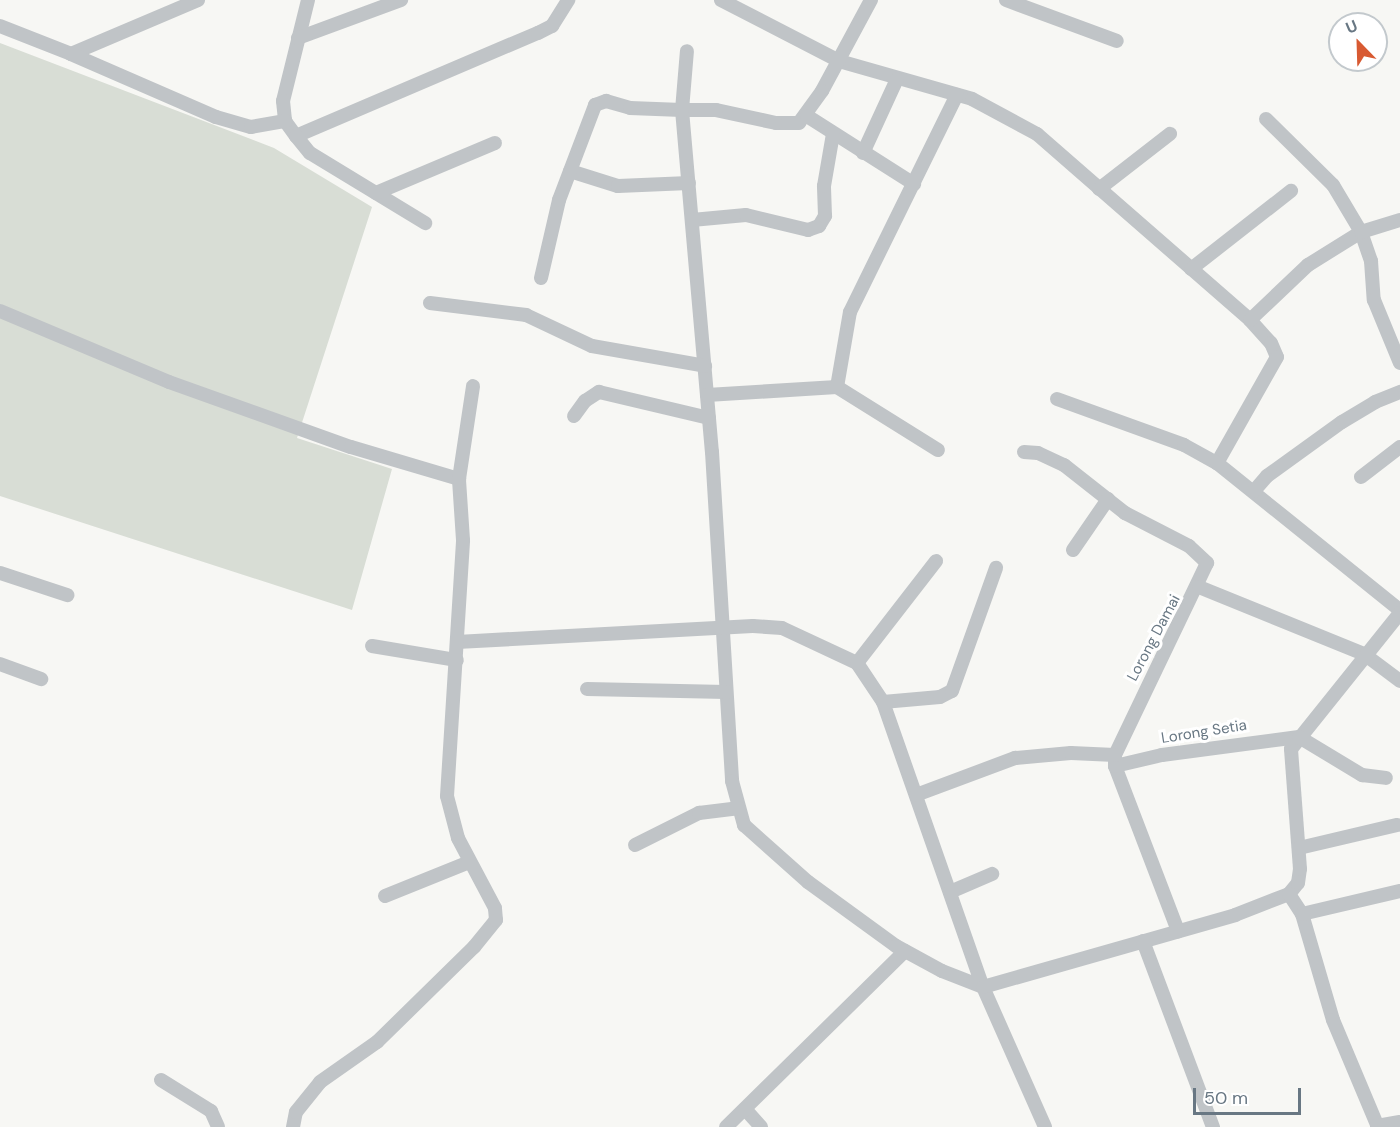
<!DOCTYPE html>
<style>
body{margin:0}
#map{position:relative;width:1400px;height:1127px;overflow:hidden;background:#f7f7f4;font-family:"DM Sans",sans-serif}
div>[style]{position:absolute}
.green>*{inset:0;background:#d8ddd5}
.minor>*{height:14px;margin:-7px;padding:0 7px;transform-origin:7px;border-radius:7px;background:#c0c4c7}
span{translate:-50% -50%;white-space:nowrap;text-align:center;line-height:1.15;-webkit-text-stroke:6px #fff;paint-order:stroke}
.street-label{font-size:15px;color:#687783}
.north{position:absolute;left:1328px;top:12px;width:60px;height:60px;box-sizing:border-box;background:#fff;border:2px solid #c3c9cd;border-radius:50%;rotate:337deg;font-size:16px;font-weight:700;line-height:24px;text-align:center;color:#687783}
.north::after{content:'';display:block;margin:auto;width:21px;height:27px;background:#d85a32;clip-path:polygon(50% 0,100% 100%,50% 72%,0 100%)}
.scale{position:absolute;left:1193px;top:1088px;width:108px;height:27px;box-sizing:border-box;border:3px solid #687783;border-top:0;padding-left:8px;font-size:18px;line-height:21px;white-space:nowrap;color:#687783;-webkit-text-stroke:4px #fff;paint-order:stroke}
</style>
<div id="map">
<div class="green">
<div style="clip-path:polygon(0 43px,274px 148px,372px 207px,297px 438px,392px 469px,352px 610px,0 496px)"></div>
</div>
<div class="minor">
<div style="left:308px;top:0;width:104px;rotate:103.9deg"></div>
<div style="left:283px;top:101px;width:20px;rotate:84deg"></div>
<div style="left:285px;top:121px;width:19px;rotate:54deg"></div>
<div style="left:296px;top:136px;width:263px;rotate:-23.1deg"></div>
<div style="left:538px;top:33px;width:16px;rotate:-27deg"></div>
<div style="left:552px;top:26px;width:31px;rotate:-58deg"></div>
<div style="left:721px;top:0;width:133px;rotate:27.3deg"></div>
<div style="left:839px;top:61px;width:138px;rotate:15.9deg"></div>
<div style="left:972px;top:99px;width:74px;rotate:28.3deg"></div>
<div style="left:1037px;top:134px;width:283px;rotate:41.1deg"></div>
<div style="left:1250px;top:320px;width:31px;rotate:48deg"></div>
<div style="left:1271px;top:343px;width:15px;rotate:67deg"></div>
<div style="left:1277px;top:357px;width:122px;rotate:119.5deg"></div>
<div style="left:871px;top:0;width:103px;rotate:118.3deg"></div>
<div style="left:822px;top:91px;width:39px;rotate:126deg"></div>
<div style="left:799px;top:123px;width:23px;rotate:180deg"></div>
<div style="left:776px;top:123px;width:61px;rotate:-167.8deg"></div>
<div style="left:716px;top:110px;width:34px;rotate:180deg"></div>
<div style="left:682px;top:110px;width:343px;rotate:85deg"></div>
<div style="left:712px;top:452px;width:330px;rotate:86.5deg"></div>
<div style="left:732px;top:781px;width:46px;rotate:74.7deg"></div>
<div style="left:744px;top:825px;width:86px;rotate:41.7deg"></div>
<div style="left:808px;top:882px;width:109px;rotate:36deg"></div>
<div style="left:896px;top:946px;width:52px;rotate:28.5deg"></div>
<div style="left:942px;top:971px;width:44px;rotate:21.3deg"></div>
<div style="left:983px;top:987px;width:153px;rotate:66.1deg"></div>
<div style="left:1006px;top:0;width:118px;rotate:20.3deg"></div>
<div style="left:0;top:26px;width:76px;rotate:21.5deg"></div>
<div style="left:71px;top:54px;width:138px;rotate:-23deg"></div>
<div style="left:298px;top:38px;width:110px;rotate:-20.3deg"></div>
<div style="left:71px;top:54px;width:158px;rotate:23.5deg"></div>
<div style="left:216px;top:117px;width:36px;rotate:16deg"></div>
<div style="left:251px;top:127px;width:35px;rotate:-10deg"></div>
<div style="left:807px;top:116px;width:127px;rotate:32.4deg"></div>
<div style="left:1266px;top:119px;width:94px;rotate:44.6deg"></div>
<div style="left:1333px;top:185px;width:55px;rotate:59.2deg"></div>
<div style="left:1361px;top:232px;width:31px;rotate:71deg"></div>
<div style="left:1371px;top:261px;width:39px;rotate:86deg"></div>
<div style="left:1374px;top:300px;width:68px;rotate:67.6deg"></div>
<div style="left:296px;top:136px;width:22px;rotate:51deg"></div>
<div style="left:310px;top:153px;width:135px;rotate:31.3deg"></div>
<div style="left:863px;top:153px;width:81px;rotate:-65.3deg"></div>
<div style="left:570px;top:171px;width:50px;rotate:17.4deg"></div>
<div style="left:618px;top:186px;width:71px;rotate:-2.4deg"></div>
<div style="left:1099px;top:189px;width:90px;rotate:-37.8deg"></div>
<div style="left:376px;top:193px;width:129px;rotate:-22.8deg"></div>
<div style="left:692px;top:220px;width:54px;rotate:-5.3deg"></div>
<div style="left:746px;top:215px;width:64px;rotate:13.6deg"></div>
<div style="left:808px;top:230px;width:12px;rotate:-20deg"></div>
<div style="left:819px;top:226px;width:12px;rotate:-59deg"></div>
<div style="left:825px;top:216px;width:30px;rotate:-92deg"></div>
<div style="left:824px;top:186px;width:53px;rotate:-80.2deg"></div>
<div style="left:1191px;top:269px;width:127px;rotate:-38deg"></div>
<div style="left:541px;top:278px;width:80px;rotate:-77deg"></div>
<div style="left:559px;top:200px;width:102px;rotate:-69.2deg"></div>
<div style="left:595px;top:105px;width:12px;rotate:-20deg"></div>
<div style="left:606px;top:101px;width:25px;rotate:16deg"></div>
<div style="left:630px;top:108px;width:52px;rotate:2.2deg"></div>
<div style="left:682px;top:110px;width:59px;rotate:-85.2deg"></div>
<div style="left:430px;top:303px;width:97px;rotate:7.1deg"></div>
<div style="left:526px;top:315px;width:73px;rotate:25.2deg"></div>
<div style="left:592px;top:346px;width:115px;rotate:10deg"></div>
<div style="left:0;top:311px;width:183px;rotate:22.8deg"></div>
<div style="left:169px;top:382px;width:193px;rotate:19.7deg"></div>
<div style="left:351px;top:447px;width:113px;rotate:16.5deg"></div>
<div style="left:1250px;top:320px;width:80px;rotate:-43.5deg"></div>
<div style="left:1308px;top:265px;width:62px;rotate:-31.9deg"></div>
<div style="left:1361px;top:232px;width:41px;rotate:-17.1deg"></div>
<div style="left:837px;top:387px;width:119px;rotate:32deg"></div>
<div style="left:707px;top:395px;width:130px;rotate:-3.5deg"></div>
<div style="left:837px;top:387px;width:76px;rotate:-80.2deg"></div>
<div style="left:850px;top:312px;width:242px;rotate:-63.8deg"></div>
<div style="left:1057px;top:399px;width:135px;rotate:19.9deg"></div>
<div style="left:1184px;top:445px;width:38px;rotate:29deg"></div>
<div style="left:1217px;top:463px;width:235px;rotate:38.8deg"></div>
<div style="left:574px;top:416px;width:19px;rotate:-54deg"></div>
<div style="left:585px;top:401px;width:17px;rotate:-33deg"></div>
<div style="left:599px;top:392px;width:113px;rotate:13.3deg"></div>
<div style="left:1024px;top:452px;width:14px;rotate:4deg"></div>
<div style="left:1038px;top:453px;width:29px;rotate:25deg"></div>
<div style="left:1064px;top:465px;width:78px;rotate:38.2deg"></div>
<div style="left:1125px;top:513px;width:72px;rotate:27.3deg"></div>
<div style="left:1189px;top:546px;width:25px;rotate:43deg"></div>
<div style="left:1207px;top:563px;width:213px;rotate:115.6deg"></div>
<div style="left:1115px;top:755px;width:11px;rotate:90deg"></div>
<div style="left:1115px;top:766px;width:177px;rotate:69.1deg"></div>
<div style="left:1361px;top:477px;width:49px;rotate:-37.6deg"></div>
<div style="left:1254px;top:491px;width:20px;rotate:-49deg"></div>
<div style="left:1267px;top:476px;width:92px;rotate:-35.8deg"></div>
<div style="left:1342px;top:422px;width:39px;rotate:-31deg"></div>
<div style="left:1375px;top:402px;width:27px;rotate:-22deg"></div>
<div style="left:1073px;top:550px;width:62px;rotate:-55.5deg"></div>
<div style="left:0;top:573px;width:71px;rotate:18.2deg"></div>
<div style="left:1199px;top:587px;width:178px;rotate:22.1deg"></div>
<div style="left:1364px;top:654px;width:45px;rotate:36.9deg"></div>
<div style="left:457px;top:642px;width:296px;rotate:-3.1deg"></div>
<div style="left:753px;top:626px;width:29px;rotate:4deg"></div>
<div style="left:782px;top:628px;width:83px;rotate:25deg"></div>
<div style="left:857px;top:663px;width:47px;rotate:56.3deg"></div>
<div style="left:883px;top:702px;width:302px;rotate:70.7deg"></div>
<div style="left:983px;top:987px;width:262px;rotate:-15.9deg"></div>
<div style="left:1235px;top:915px;width:58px;rotate:-21.3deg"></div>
<div style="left:1289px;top:894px;width:14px;rotate:-51deg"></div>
<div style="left:1298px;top:883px;width:14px;rotate:-82deg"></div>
<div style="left:1300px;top:869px;width:120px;rotate:-94.3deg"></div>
<div style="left:1291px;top:749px;width:174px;rotate:-51.3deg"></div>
<div style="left:372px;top:646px;width:86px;rotate:9.4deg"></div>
<div style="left:857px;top:663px;width:129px;rotate:-52.2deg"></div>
<div style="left:0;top:664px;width:44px;rotate:20.1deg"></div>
<div style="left:587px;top:689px;width:139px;rotate:1.2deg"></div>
<div style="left:883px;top:702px;width:57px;rotate:-5deg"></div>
<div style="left:940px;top:697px;width:13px;rotate:-27deg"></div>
<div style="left:952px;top:691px;width:131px;rotate:-70.3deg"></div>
<div style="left:1115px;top:766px;width:48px;rotate:-13.2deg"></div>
<div style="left:1162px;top:755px;width:138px;rotate:-7.5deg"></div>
<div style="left:1299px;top:737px;width:74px;rotate:31.1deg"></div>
<div style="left:1362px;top:775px;width:24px;rotate:7deg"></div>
<div style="left:916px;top:795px;width:106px;rotate:-20.5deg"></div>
<div style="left:1015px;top:758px;width:56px;rotate:-5.1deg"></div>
<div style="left:1071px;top:753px;width:44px;rotate:2.6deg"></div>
<div style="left:635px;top:845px;width:72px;rotate:-26.6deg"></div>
<div style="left:699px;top:813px;width:39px;rotate:-7deg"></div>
<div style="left:1299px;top:848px;width:101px;rotate:-13.2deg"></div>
<div style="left:950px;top:892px;width:46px;rotate:-23.2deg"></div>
<div style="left:1289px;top:894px;width:24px;rotate:57deg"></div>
<div style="left:1302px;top:914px;width:110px;rotate:73.7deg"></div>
<div style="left:1333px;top:1020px;width:116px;rotate:67.2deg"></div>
<div style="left:385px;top:896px;width:91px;rotate:-22deg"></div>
<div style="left:1302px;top:914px;width:101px;rotate:-13.2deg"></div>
<div style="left:1143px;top:941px;width:199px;rotate:69.4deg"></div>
<div style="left:161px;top:1080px;width:59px;rotate:31.8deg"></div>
<div style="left:211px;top:1111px;width:17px;rotate:66deg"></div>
<div style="left:745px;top:1109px;width:24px;rotate:48deg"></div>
<div style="left:1377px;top:1126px;width:23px;rotate:-10deg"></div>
<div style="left:293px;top:1127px;width:15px;rotate:-79deg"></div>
<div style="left:296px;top:1112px;width:38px;rotate:-51deg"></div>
<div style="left:320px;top:1082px;width:70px;rotate:-35.1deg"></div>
<div style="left:377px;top:1042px;width:136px;rotate:-44.4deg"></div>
<div style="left:474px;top:947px;width:35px;rotate:-51deg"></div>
<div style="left:496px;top:920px;width:12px;rotate:-95deg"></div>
<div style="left:495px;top:908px;width:79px;rotate:-117.9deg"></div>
<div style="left:458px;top:838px;width:43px;rotate:-104.7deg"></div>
<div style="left:447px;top:796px;width:256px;rotate:-86.4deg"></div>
<div style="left:463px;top:540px;width:61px;rotate:-93.8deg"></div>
<div style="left:459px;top:479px;width:94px;rotate:-81.4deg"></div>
<div style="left:726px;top:1127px;width:251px;rotate:-44.5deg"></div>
</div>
<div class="street-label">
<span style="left:1154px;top:638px;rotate:-62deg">Lorong Damai</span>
<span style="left:1204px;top:732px;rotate:-9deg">Lorong Setia</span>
</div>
<div class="north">U</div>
<div class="scale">50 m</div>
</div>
